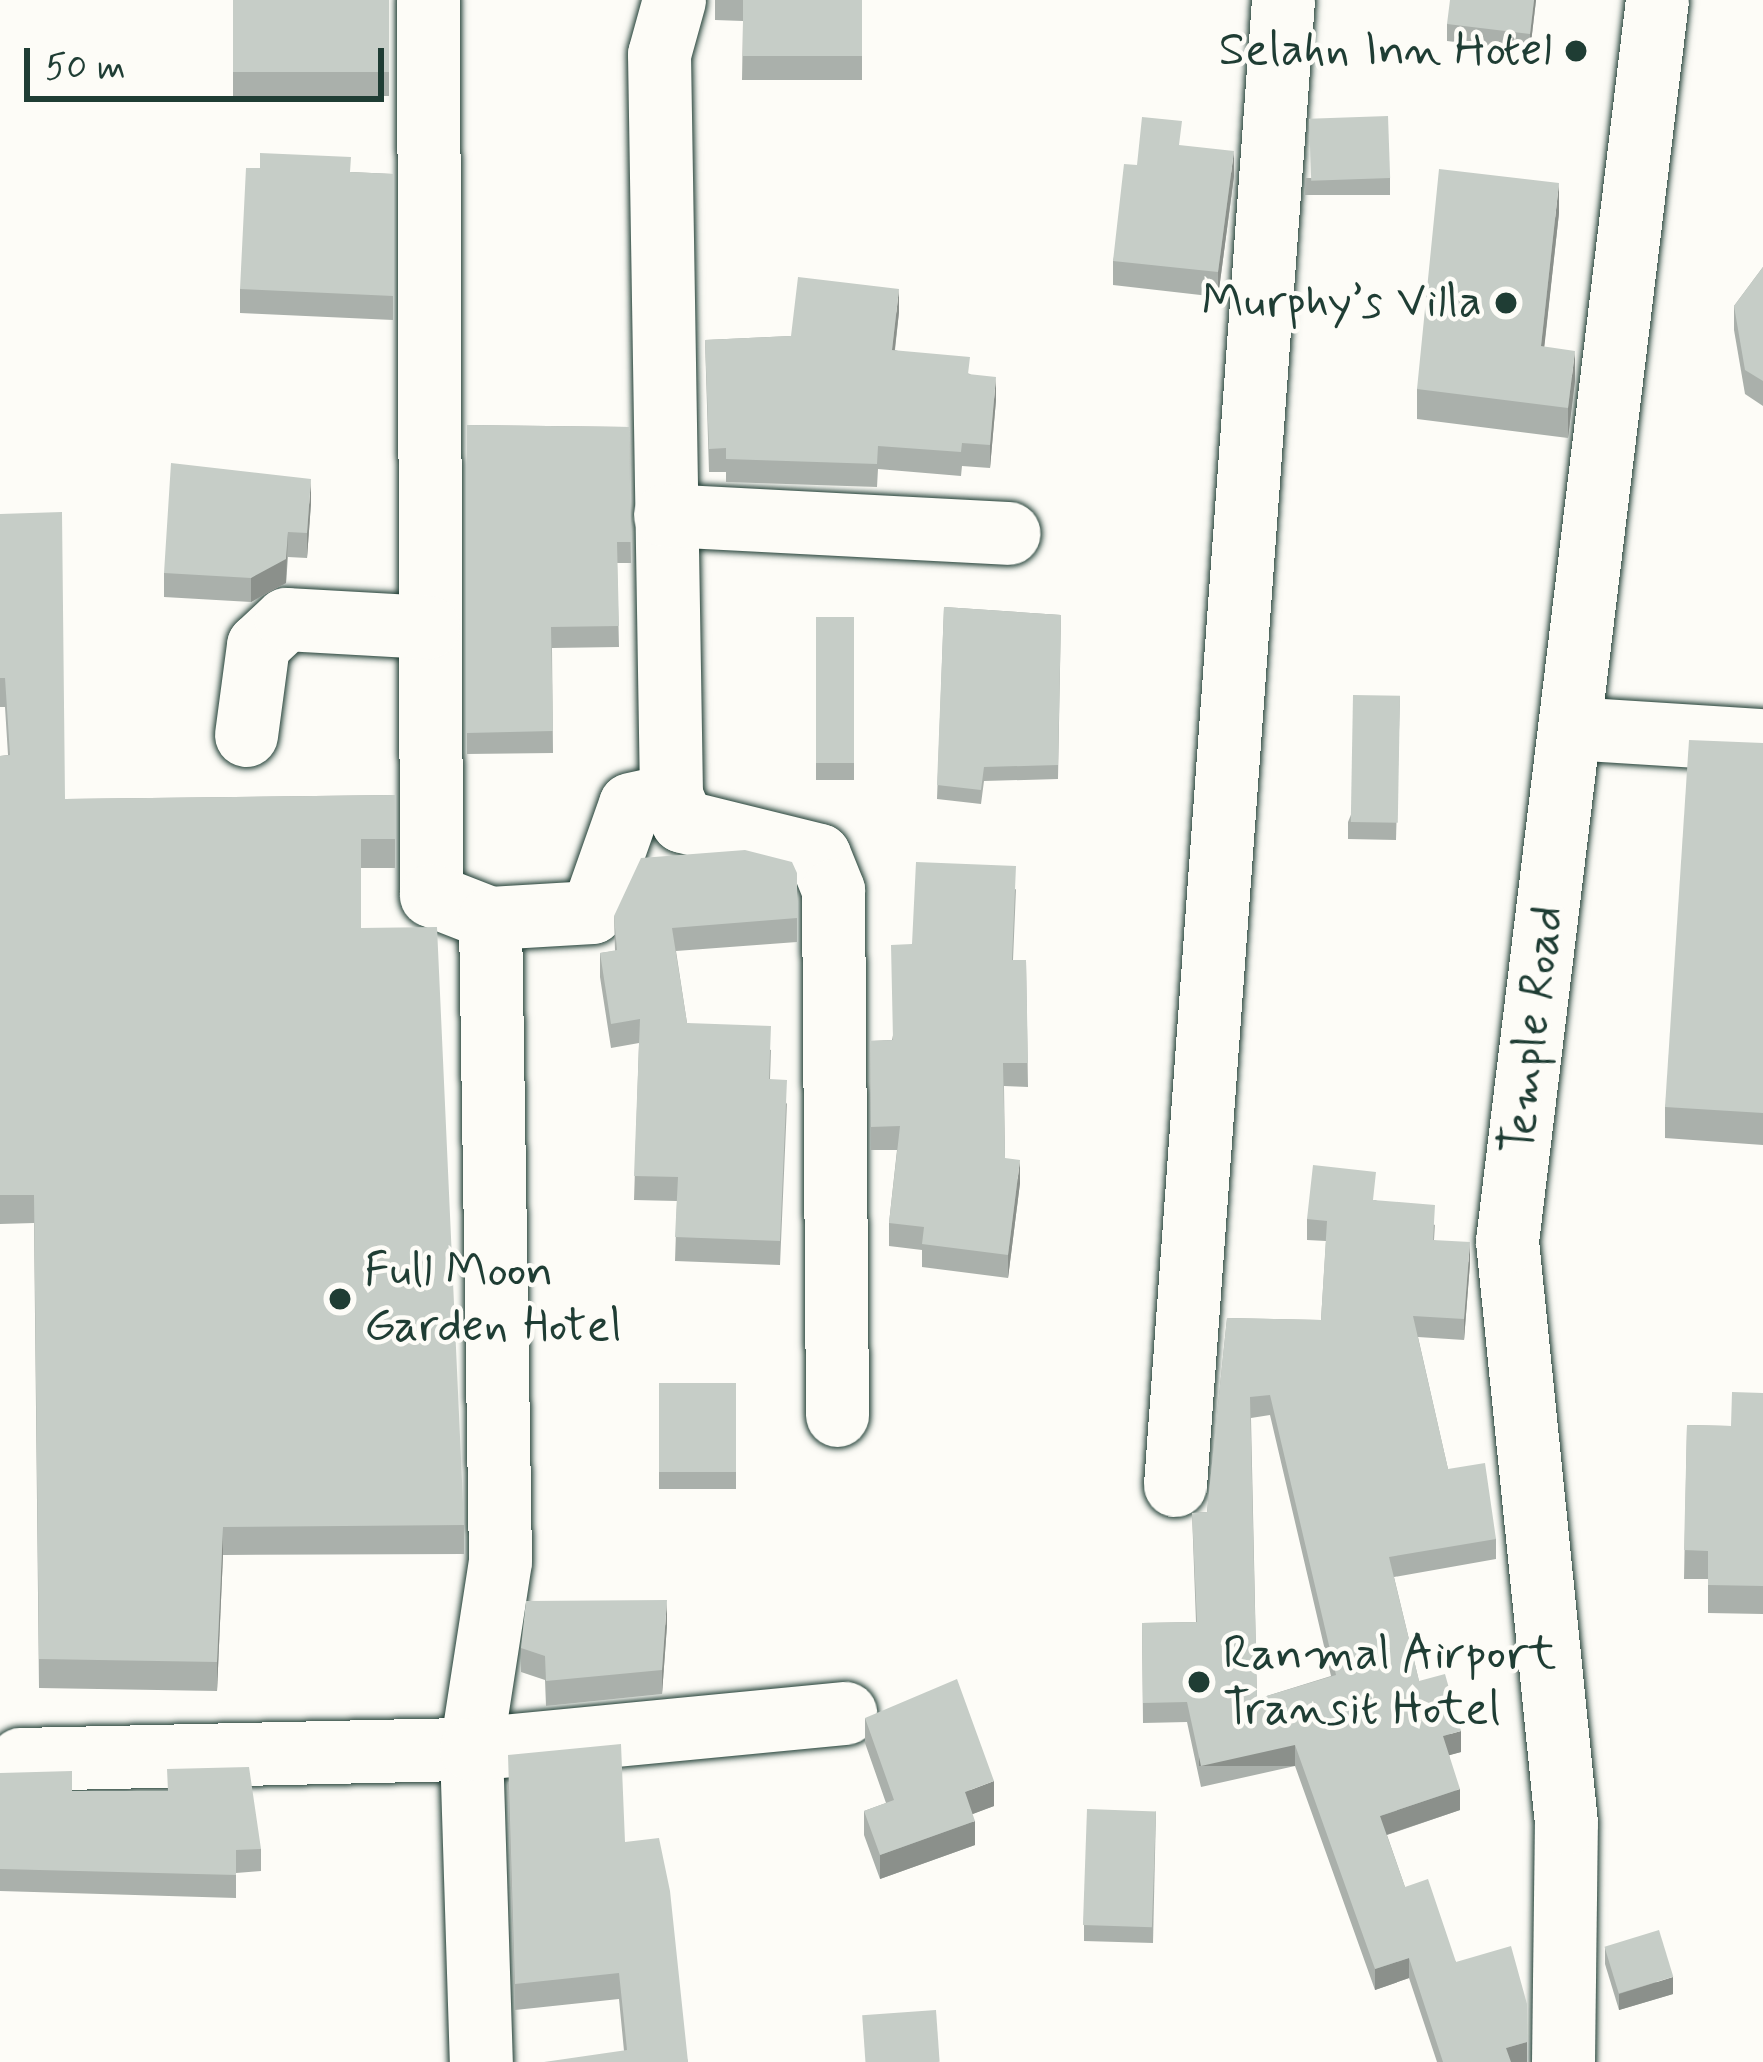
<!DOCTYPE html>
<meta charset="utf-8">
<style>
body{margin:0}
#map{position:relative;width:1763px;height:2062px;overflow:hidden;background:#fdfcf7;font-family:Mynerve,sans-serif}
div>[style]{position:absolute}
.roads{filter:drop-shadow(0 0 3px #1f3d34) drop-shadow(0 0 3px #1f3d34)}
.minor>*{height:63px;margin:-31.5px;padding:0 31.5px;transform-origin:31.5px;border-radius:31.5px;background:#fdfcf7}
.wall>*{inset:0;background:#aab0ab;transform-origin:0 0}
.shaded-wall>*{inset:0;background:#8b908b;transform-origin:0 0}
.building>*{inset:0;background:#c6cdc7;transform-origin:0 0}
.dots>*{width:33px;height:33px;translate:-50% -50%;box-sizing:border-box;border:6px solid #fdfcf7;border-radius:50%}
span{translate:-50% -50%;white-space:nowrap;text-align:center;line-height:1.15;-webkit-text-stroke:9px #fdfcf7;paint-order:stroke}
.poi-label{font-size:48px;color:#1f3d34}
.right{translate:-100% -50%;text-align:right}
.left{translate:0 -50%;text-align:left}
.street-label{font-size:48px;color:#1f3d34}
.scale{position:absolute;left:24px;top:48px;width:360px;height:54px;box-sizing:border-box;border:6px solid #1f3d34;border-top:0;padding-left:15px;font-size:36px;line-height:42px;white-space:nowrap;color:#1f3d34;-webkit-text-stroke:9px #fdfcf7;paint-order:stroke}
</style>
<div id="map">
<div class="roads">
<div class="minor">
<div style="left:428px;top:0;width:895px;rotate:89.81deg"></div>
<div style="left:431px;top:895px;width:63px;rotate:21.3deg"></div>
<div style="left:490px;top:918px;width:643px;rotate:89.11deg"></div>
<div style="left:500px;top:1561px;width:190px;rotate:98.8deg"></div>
<div style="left:471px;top:1749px;width:313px;rotate:88.2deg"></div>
<div style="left:674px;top:0;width:56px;rotate:105.5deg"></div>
<div style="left:659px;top:54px;width:741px;rotate:89.07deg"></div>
<div style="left:671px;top:795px;width:28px;rotate:67deg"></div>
<div style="left:682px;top:821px;width:141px;rotate:13.9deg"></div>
<div style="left:819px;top:855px;width:38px;rotate:68deg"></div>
<div style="left:833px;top:890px;width:525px;rotate:89.56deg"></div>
<div style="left:665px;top:515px;width:344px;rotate:3deg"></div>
<div style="left:1570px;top:728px;width:193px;rotate:3.6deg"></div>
<div style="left:246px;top:735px;width:91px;rotate:-82.4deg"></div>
<div style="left:258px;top:645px;width:38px;rotate:-43deg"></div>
<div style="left:286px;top:619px;width:142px;rotate:3.2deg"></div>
<div style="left:490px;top:918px;width:102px;rotate:-3.4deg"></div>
<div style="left:592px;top:912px;width:114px;rotate:-70.6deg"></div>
<div style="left:630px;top:804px;width:42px;rotate:-12.4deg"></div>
<div style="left:1175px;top:1485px;width:1489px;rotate:-85.84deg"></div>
<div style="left:20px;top:1759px;width:451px;rotate:-1.3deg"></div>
<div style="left:471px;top:1749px;width:376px;rotate:-5.5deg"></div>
<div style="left:1563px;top:2062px;width:239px;rotate:-89.3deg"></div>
<div style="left:1566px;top:1823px;width:585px;rotate:-95.79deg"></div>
<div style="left:1507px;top:1241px;width:1250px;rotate:-83.11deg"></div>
</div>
</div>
<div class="wall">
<div style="left:233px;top:0;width:156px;height:96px"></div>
<div style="clip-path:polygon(715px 0,862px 0,862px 80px,742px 80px,743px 21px,715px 20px)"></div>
<div style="clip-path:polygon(1536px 0,1530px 51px,1447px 41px,1447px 24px)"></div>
<div style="clip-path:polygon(1182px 146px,1234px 176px,1218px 297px,1113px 285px,1113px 261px,1137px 165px)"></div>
<div style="clip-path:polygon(351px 172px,393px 174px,393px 320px,240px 313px,240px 289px)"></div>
<div style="left:1390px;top:178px;width:17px;height:85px;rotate:90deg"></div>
<div style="clip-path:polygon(1559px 213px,1544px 347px,1575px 381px,1568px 438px,1417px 419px,1417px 389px)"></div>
<div style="clip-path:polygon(1763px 267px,1763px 406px,1745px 394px,1734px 330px,1734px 306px)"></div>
<div style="clip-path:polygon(899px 312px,895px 350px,970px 374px,996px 400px,990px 468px,962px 466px,961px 476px,878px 469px,877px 487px,726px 482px,726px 472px,709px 472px,705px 340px,791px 336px)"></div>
<div style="clip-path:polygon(467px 425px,629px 427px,631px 563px,617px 563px,619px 647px,552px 648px,553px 753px,467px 754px)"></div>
<div style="clip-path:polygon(311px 503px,307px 558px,288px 557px,286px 583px,251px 602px,164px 597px,164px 573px)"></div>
<div style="clip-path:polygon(0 514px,65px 799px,395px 795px,395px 868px,361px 868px,361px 928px,464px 1525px,464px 1554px,223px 1555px,217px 1691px,39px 1688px,34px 1223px,0 1224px,0 756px,8px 755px,5px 707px,0 707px)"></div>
<div style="clip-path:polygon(944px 607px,1061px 615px,1058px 779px,984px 781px,981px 804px,937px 799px)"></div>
<div style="left:854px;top:617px;width:163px;height:38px;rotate:90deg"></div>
<div style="clip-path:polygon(1400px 696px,1396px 840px,1348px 839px,1348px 822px)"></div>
<div style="clip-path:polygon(1763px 743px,1763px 1145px,1665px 1138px,1665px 1107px)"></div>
<div style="clip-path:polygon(797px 873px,797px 942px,676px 951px,687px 1023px,771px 1050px,770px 1079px,787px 1104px,780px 1265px,675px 1261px,677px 1201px,634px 1200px,639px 1043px,611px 1048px,600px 977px,600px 953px,615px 951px,614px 916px)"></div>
<div style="clip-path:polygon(1016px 889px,1013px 960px,1026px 960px,1028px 1087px,1004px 1086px,1005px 1158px,1020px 1183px,1008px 1278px,922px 1267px,922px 1250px,889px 1246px,889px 1223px,897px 1150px,871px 1150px,870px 1041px,892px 1040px,912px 944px)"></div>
<div style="clip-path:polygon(evenodd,1375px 1200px,1435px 1225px,1434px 1240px,1470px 1263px,1464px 1340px,1418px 1337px,1448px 1469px,1496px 1539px,1496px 1559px,1394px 1577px,1419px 1681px,1461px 1752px,1449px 1755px,1460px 1810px,1387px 1835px,1405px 1887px,1456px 1962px,1527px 2004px,1527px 2062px,1437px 2062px,1409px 1978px,1375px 1990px,1295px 1766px,1201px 1787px,1187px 1722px,1143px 1723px,1142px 1623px,1196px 1622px,1192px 1513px,1207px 1512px,1227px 1318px,1321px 1320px,1326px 1241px,1307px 1240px,1307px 1219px,1375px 1200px,1270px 1415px,1331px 1676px,1257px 1699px,1251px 1418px,1270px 1415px)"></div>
<div style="left:659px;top:1383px;width:77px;height:106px"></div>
<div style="clip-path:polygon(1763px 1393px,1763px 1614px,1708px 1613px,1708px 1579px,1684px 1579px,1687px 1425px,1731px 1426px)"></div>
<div style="clip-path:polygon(667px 1625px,662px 1694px,546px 1706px,545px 1680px,521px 1672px,521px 1648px)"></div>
<div style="clip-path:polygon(865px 1718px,994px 1806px,972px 1814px,975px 1845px,880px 1879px,864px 1835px,864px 1811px,886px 1803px,865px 1743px)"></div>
<div style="clip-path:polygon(0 1773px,72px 1791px,261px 1849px,261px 1871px,236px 1873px,236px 1898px,0 1891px)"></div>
<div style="clip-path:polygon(508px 1782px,625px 1842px,688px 2062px,624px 2051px,619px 1999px,515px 2010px)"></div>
<div style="clip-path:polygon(1156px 1811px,1153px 1943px,1084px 1941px,1084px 1925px)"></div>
<div style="clip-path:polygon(1605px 1947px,1673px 1994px,1619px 2010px,1605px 1964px)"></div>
</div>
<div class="shaded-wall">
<div style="clip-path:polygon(1534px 0,1536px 0,1530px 51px,1530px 34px)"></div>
<div style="clip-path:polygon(1234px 151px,1234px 176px,1218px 297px,1218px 272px)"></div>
<div style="clip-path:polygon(1559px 183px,1559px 213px,1541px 377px,1541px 346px)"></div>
<div style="clip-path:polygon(899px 289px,899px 312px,892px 373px,892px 350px)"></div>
<div style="clip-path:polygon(1575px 351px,1575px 381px,1568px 438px,1568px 408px)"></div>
<div style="clip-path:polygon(996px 377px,996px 400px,990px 468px,990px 445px)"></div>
<div style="clip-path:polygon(311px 479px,311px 503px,307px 558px,307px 533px)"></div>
<div style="clip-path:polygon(288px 532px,286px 583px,251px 602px,251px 578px)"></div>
<div style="clip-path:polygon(1020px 1160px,1020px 1183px,1008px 1278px,1008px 1255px)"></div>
<div style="clip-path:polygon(1470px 1242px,1470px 1263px,1464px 1340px,1464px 1319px)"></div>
<div style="clip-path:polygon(223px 1527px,223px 1555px,217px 1691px,217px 1662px)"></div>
<div style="clip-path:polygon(667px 1600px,667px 1625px,662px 1694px,662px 1670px)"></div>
<div style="clip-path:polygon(1461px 1731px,1461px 1752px,1443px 1757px,1443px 1736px)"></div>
<div style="left:1295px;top:1745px;width:21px;height:96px;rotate:90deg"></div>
<div style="clip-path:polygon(994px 1781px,994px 1806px,965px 1817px,965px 1792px)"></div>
<div style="clip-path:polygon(1460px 1789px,1460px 1810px,1380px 1837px,1380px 1816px)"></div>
<div style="clip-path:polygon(975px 1821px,975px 1845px,880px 1879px,880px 1855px)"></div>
<div style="clip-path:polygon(1409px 1958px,1409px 1978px,1375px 1990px,1375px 1969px)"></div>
<div style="clip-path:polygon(1673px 1977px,1673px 1994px,1619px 2010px,1619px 1994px)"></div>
<div style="clip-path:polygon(1527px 2042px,1527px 2062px,1506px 2062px,1506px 2048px)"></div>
</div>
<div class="building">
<div style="left:233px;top:0;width:156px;height:72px"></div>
<div style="left:743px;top:0;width:119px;height:56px"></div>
<div style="clip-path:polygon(1450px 0,1534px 0,1530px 34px,1447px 24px)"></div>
<div style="left:1388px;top:116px;width:62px;height:79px;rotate:88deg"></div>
<div style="clip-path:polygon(1142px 117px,1182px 121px,1179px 145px,1234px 151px,1218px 272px,1113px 261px,1124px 164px,1137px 165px)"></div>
<div style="clip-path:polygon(260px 153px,351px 157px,350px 172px,393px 174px,393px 296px,240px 289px,246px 168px,260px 168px)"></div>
<div style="clip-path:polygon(1439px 169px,1559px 183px,1541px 346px,1575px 351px,1568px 408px,1417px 389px)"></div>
<div style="clip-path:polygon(1763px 267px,1763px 381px,1745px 370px,1734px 306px)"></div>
<div style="clip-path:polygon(798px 277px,899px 289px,892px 350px,970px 357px,968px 374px,996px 377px,990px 445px,962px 443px,961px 452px,878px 446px,877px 464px,726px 459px,726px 448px,709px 449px,705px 340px,791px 336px)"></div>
<div style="clip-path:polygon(467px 425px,629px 427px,631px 542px,617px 542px,619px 626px,551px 627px,553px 731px,467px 733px)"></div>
<div style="clip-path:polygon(171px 463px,311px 479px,307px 533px,288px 532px,286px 559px,251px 578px,164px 573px)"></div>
<div style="clip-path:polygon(62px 512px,65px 799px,395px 795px,395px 839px,361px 839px,361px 928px,437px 927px,464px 1525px,223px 1527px,217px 1662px,39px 1659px,34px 1195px,0 1195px,0 756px,10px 755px,5px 678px,0 678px,0 514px)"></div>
<div style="clip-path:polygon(944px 607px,1061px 615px,1058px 765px,984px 767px,981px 790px,937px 785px)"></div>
<div style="left:854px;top:617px;width:146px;height:38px;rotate:90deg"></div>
<div style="left:1353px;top:695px;width:47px;height:127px;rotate:1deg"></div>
<div style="clip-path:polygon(1689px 740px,1763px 743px,1763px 1113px,1665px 1107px)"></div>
<div style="clip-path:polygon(745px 850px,792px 862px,797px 873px,797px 918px,672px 928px,687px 1023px,771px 1026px,769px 1079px,787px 1080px,780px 1241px,675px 1237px,678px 1177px,634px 1176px,640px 1019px,611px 1024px,600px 953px,617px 950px,614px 916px,641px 858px)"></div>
<div style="clip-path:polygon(916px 862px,1016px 866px,1012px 960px,1026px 960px,1028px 1063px,1003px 1063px,1005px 1158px,1020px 1160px,1008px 1255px,922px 1244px,924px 1227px,889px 1223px,900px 1126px,871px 1127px,870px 1041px,893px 1040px,891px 945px,912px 944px)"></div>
<div style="clip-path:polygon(evenodd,1313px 1165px,1376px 1172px,1373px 1200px,1435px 1205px,1433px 1240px,1470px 1242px,1464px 1319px,1413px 1316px,1448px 1469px,1485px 1463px,1496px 1539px,1389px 1557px,1419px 1681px,1445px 1674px,1461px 1731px,1443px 1736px,1460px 1789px,1380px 1816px,1405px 1887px,1428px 1879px,1456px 1962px,1511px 1946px,1527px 2004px,1527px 2042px,1506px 2048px,1511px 2062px,1443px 2062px,1409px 1958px,1375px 1969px,1295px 1745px,1201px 1766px,1187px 1702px,1143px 1703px,1142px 1623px,1197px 1622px,1192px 1513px,1207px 1512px,1227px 1318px,1321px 1320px,1327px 1221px,1307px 1219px,1313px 1165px,1270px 1395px,1336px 1675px,1257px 1699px,1250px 1397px,1270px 1395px)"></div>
<div style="left:659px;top:1383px;width:77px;height:89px"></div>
<div style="clip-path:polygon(1732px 1392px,1763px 1393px,1763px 1586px,1708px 1585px,1708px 1551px,1684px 1550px,1687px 1425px,1731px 1426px)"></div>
<div style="clip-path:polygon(667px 1600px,662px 1670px,546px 1681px,545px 1656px,521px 1648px,526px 1601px)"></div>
<div style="clip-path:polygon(957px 1679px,994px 1781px,965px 1792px,975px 1821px,880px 1855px,864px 1811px,894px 1800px,865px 1718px)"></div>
<div style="clip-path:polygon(621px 1744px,625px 1842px,659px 1838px,670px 1891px,688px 2062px,544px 2062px,627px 2050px,619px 1973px,515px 1984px,508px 1755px)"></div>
<div style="clip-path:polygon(249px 1767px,261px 1849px,236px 1850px,236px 1875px,0 1869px,0 1773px,72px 1771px,72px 1791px,168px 1791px,167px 1769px)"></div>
<div style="left:1087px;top:1809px;width:69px;height:116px;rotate:2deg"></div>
<div style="left:1659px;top:1930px;width:49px;height:57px;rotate:73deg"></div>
<div style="left:936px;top:2010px;width:52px;height:74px;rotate:86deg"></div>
</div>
<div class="dots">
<div style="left:1576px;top:51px;background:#1f3d34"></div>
<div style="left:1506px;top:303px;background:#1f3d34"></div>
<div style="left:340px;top:1299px;background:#1f3d34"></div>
<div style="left:1199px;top:1682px;background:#1f3d34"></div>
</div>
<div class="poi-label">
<span class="right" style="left:1552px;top:51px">Selahn Inn Hotel</span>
<span class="right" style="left:1482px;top:303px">Murphy’s Villa</span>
<span class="left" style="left:364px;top:1299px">Full Moon<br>Garden Hotel</span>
<span class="left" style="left:1223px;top:1682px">Ranmal Airport<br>Transit Hotel</span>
</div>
<div class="street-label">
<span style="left:1533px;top:1030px;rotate:-83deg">Temple Road</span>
</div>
<div class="scale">50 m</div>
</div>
